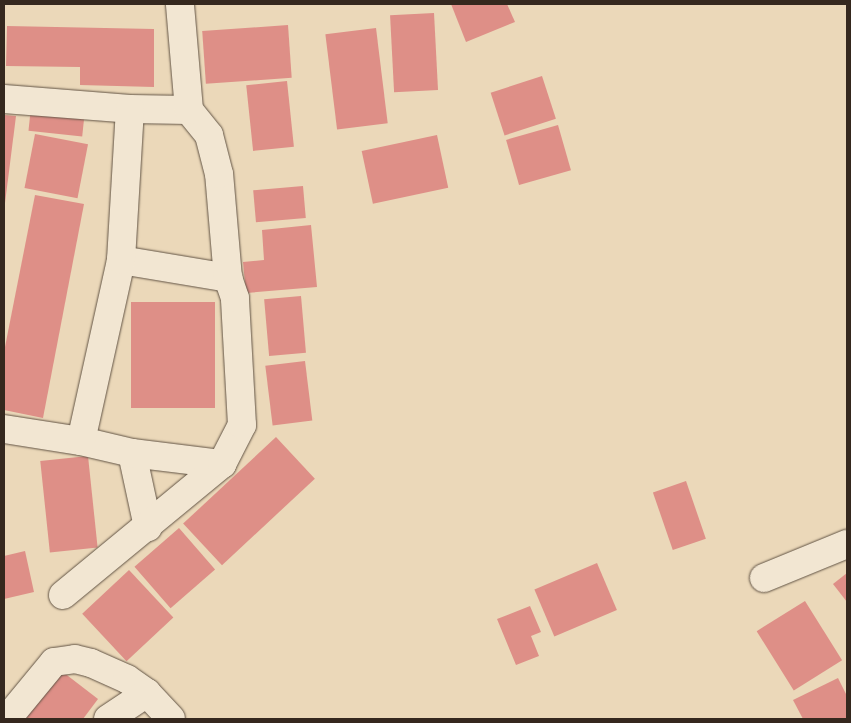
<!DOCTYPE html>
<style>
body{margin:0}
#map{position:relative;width:851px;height:723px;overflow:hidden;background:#ebd8b9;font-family:"IM FELL English",serif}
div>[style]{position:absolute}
.building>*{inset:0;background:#de8f87;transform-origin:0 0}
.roads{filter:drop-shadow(0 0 1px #625445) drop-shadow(0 0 1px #625445)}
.minor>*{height:28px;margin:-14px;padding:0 14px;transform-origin:14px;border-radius:14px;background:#f2e6d2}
span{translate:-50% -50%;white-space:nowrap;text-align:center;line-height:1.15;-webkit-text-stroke:4.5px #f2e6d2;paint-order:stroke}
.frame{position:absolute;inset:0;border:5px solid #35281e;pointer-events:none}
</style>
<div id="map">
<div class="building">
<div style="clip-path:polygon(451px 4px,507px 4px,515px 22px,466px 42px)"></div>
<div style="left:434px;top:13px;width:77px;height:44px;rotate:87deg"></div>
<div style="left:288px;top:25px;width:53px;height:86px;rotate:86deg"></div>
<div style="clip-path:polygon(7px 26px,154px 29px,154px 87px,80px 85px,80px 67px,6px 66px)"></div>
<div style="left:376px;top:28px;width:96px;height:51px;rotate:83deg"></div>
<div style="left:542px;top:76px;width:45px;height:54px;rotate:72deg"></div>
<div style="left:287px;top:81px;width:66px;height:41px;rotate:84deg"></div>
<div style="left:31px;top:107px;width:54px;height:24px;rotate:6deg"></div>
<div style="clip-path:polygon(4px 115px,16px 116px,5px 203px,4px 203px)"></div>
<div style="left:558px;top:125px;width:47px;height:54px;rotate:74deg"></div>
<div style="left:35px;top:134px;width:54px;height:55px;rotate:11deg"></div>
<div style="left:437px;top:135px;width:54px;height:77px;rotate:78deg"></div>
<div style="left:303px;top:186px;width:32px;height:50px;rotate:85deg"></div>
<div style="clip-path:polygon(35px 195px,84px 204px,43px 418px,4px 410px,4px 352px)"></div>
<div style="clip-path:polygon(311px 225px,317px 287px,246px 293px,243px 262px,264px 260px,262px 230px)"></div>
<div style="left:301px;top:296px;width:57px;height:37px;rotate:85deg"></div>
<div style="left:131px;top:302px;width:84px;height:106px"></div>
<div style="left:305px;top:361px;width:60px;height:40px;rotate:83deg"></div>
<div style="left:276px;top:437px;width:57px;height:127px;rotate:47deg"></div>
<div style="left:88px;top:456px;width:92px;height:48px;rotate:84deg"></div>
<div style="left:686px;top:481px;width:61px;height:35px;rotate:71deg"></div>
<div style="left:179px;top:528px;width:55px;height:59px;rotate:49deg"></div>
<div style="clip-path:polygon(25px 551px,34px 592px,4px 599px,4px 556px)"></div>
<div style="left:597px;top:563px;width:51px;height:68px;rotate:67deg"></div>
<div style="left:129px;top:570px;width:65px;height:64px;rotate:47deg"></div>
<div style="clip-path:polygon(847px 573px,847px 602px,833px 584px)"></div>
<div style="left:805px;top:601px;width:70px;height:57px;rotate:58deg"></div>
<div style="clip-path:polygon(530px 606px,541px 632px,531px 636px,539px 656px,516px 665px,497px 619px)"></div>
<div style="clip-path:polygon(59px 669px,98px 699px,83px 719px,22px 719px)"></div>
<div style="clip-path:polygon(838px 678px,847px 696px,847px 719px,803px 719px,793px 700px)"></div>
</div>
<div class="roads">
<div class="minor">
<div style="left:4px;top:99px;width:126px;rotate:4.5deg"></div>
<div style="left:130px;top:109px;width:59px;rotate:1deg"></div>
<div style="left:121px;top:260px;width:109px;rotate:9.5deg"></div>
<div style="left:4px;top:429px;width:78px;rotate:8.9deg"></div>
<div style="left:81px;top:441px;width:52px;rotate:13.2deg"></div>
<div style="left:132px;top:453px;width:76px;rotate:77.8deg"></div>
<div style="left:81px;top:441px;width:185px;rotate:-77.5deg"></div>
<div style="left:121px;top:260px;width:151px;rotate:-86.6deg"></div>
<div style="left:132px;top:453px;width:91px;rotate:7deg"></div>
<div style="left:764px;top:578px;width:90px;rotate:-22.3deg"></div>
<div style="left:63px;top:595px;width:206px;rotate:-39.5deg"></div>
<div style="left:222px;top:464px;width:44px;rotate:-62.9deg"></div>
<div style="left:242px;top:425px;width:127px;rotate:-93.2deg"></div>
<div style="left:235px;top:298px;width:21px;rotate:-109deg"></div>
<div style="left:228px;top:278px;width:104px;rotate:-94.9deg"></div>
<div style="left:219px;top:174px;width:40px;rotate:-104.4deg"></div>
<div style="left:209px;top:135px;width:32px;rotate:-129deg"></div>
<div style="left:189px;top:110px;width:106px;rotate:-94.9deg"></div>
<div style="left:7px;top:719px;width:74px;rotate:-50.5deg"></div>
<div style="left:54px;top:662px;width:21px;rotate:-8deg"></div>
<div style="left:75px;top:659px;width:16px;rotate:14deg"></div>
<div style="left:91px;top:663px;width:39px;rotate:24deg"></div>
<div style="left:127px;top:679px;width:24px;rotate:35deg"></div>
<div style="left:147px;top:693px;width:35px;rotate:47deg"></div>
<div style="left:108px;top:719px;width:47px;rotate:-33.7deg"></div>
</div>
</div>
<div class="frame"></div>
</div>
